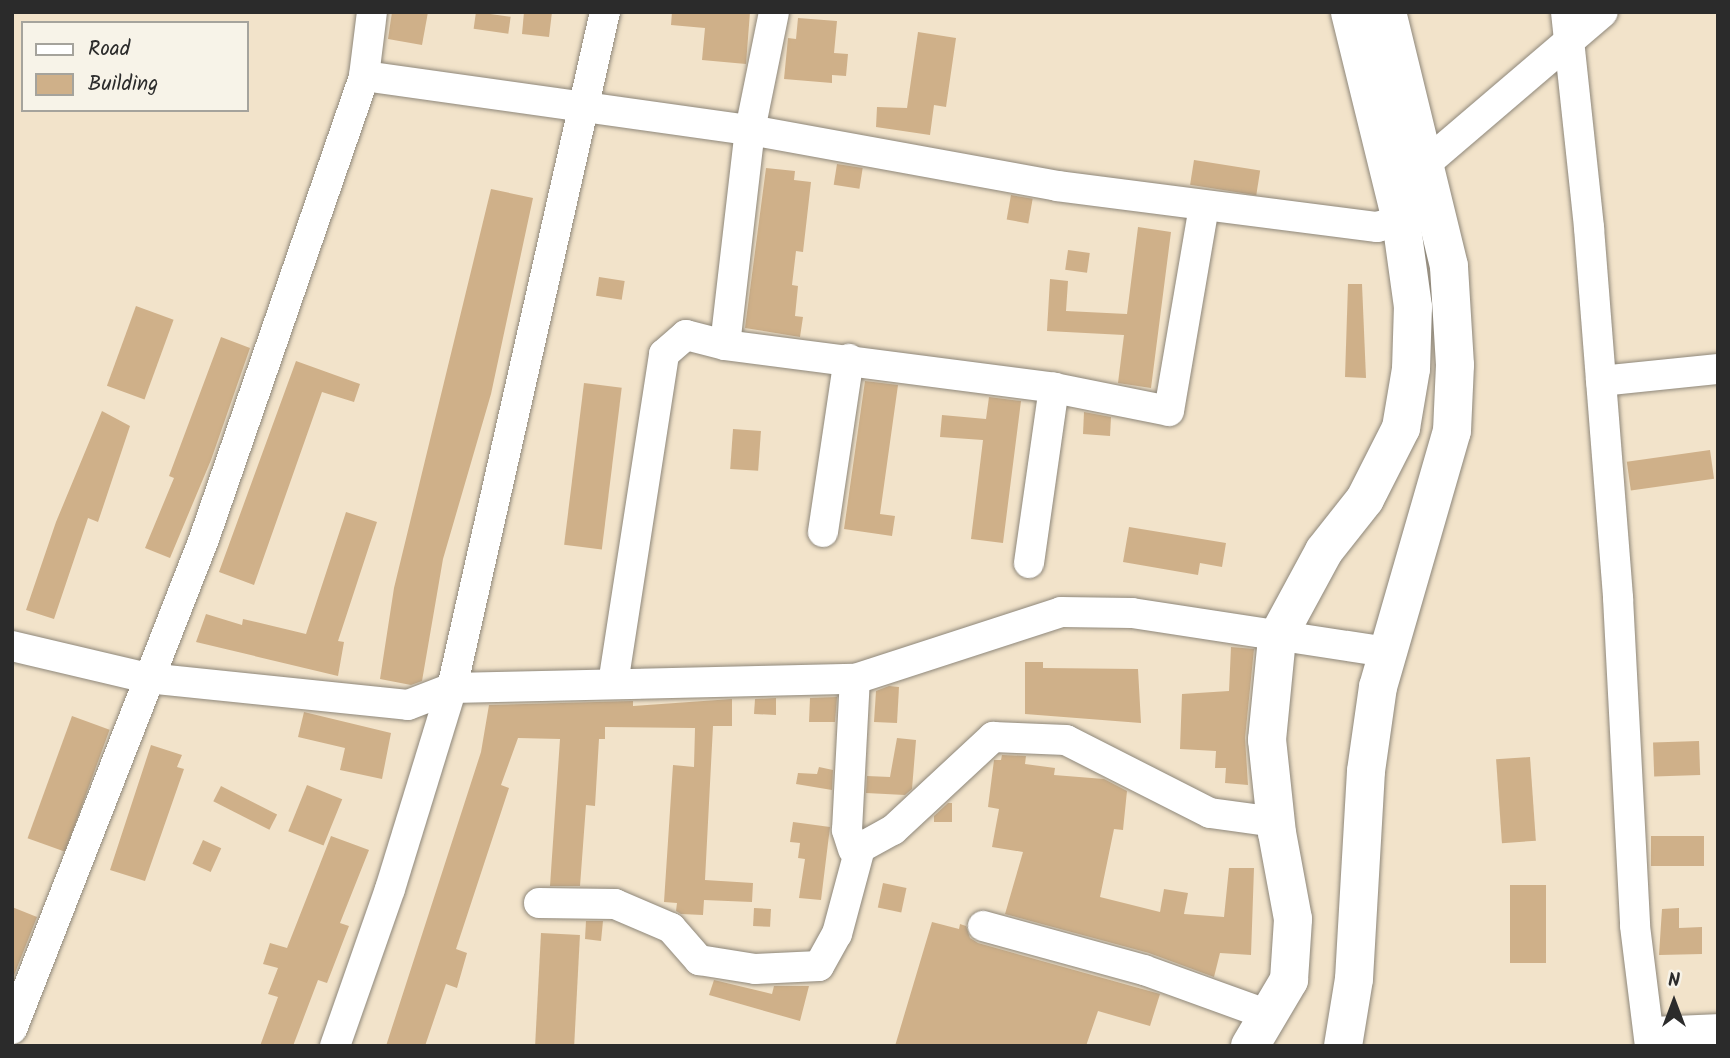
<!DOCTYPE html>
<style>
body{margin:0}
#map{position:relative;width:1730px;height:1058px;overflow:hidden;background:#f2e3ca;font-family:Kalam,sans-serif}
div>[style]{position:absolute}
.building>*{inset:0;background:#cfb089;transform-origin:0 0}
.roads{filter:drop-shadow(0 0 2px #8e877a) drop-shadow(0 0 2px #8e877a)}
.minor>*{height:30px;margin:-15px;padding:0 15px;transform-origin:15px;border-radius:15px;background:#fff}
.highway>*{height:38px;margin:-19px;padding:0 19px;transform-origin:19px;border-radius:19px;background:#fff}
span{translate:-50% -50%;white-space:nowrap;text-align:center;line-height:1.15;-webkit-text-stroke:7px #f7f3e8;paint-order:stroke}
.frame{position:absolute;inset:0;border:14px solid #2b2b2b;pointer-events:none}
.legend{position:absolute;left:21px;top:21px;width:228px;height:91px;box-sizing:border-box;background:#f7f3e8;border:2px solid #a5a39c;margin:0;padding:9px 12px;list-style:none;font-size:21px;color:#2b2b2b}
.legend li{display:flex;align-items:center;gap:14px;height:35px}
.legend b{width:35px;border:2px solid #a5a39c}
.north{position:absolute;left:1639px;top:967px;width:70px;height:70px;-webkit-text-stroke:5px #f7f3e8;paint-order:stroke;rotate:0deg;font-size:19px;font-weight:700;line-height:28px;text-align:center;color:#2b2b2b}
.north::after{content:'';display:block;margin:auto;width:24px;height:32px;background:#2b2b2b;clip-path:polygon(50% 0,100% 100%,50% 72%,0 100%)}
</style>
<div id="map">
<div class="building">
<div style="clip-path:polygon(392px 12px,428px 12px,422px 45px,388px 39px)"></div>
<div style="left:476px;top:12px;width:35px;height:17px;rotate:8deg"></div>
<div style="clip-path:polygon(524px 12px,552px 12px,549px 37px,522px 34px)"></div>
<div style="clip-path:polygon(672px 12px,750px 12px,746px 64px,702px 60px,705px 28px,671px 25px)"></div>
<div style="clip-path:polygon(798px 18px,837px 21px,834px 53px,848px 54px,846px 76px,832px 75px,832px 83px,784px 79px,788px 38px,796px 39px)"></div>
<div style="clip-path:polygon(918px 32px,956px 38px,946px 107px,934px 105px,930px 135px,876px 127px,877px 107px,907px 108px)"></div>
<div style="left:1194px;top:160px;width:67px;height:25px;rotate:9deg"></div>
<div style="left:837px;top:164px;width:26px;height:21px;rotate:9deg"></div>
<div style="clip-path:polygon(766px 168px,795px 171px,794px 180px,811px 182px,803px 252px,796px 251px,792px 285px,798px 286px,795px 316px,803px 317px,800px 337px,745px 328px)"></div>
<div style="clip-path:polygon(491px 189px,533px 198px,491px 394px,443px 559px,422px 681px,411px 685px,380px 679px,394px 588px)"></div>
<div style="left:1011px;top:195px;width:22px;height:25px;rotate:10deg"></div>
<div style="clip-path:polygon(1138px 227px,1171px 232px,1151px 388px,1118px 383px,1124px 335px,1047px 331px,1050px 279px,1068px 281px,1066px 311px,1127px 314px)"></div>
<div style="left:1068px;top:250px;width:22px;height:20px;rotate:8deg"></div>
<div style="left:599px;top:277px;width:26px;height:19px;rotate:9deg"></div>
<div style="clip-path:polygon(1348px 284px,1362px 284px,1366px 378px,1345px 377px)"></div>
<div style="left:136px;top:306px;width:40px;height:85px;rotate:20deg"></div>
<div style="clip-path:polygon(221px 337px,250px 348px,211px 460px,170px 558px,145px 548px,174px 478px,169px 476px)"></div>
<div style="clip-path:polygon(296px 361px,360px 384px,354px 402px,322px 392px,254px 585px,219px 572px)"></div>
<div style="clip-path:polygon(865px 381px,898px 385px,880px 514px,895px 516px,892px 536px,844px 529px)"></div>
<div style="left:584px;top:383px;width:38px;height:163px;rotate:7deg"></div>
<div style="clip-path:polygon(989px 397px,1021px 401px,1003px 543px,971px 539px,983px 440px,940px 437px,942px 415px,986px 419px)"></div>
<div style="clip-path:polygon(102px 411px,130px 426px,98px 522px,88px 518px,54px 619px,26px 610px,56px 522px)"></div>
<div style="clip-path:polygon(1084px 412px,1111px 417px,1110px 436px,1083px 434px)"></div>
<div style="left:733px;top:429px;width:28px;height:40px;rotate:4deg"></div>
<div style="left:1710px;top:450px;width:29px;height:84px;rotate:82deg"></div>
<div style="clip-path:polygon(346px 512px,377px 522px,338px 641px,344px 642px,338px 676px,196px 642px,206px 614px,242px 625px,243px 619px,306px 634px)"></div>
<div style="clip-path:polygon(1129px 527px,1226px 543px,1222px 567px,1200px 563px,1198px 575px,1123px 562px)"></div>
<div style="clip-path:polygon(1231px 647px,1254px 649px,1245px 738px,1248px 785px,1225px 783px,1226px 768px,1215px 768px,1216px 751px,1180px 749px,1182px 694px,1229px 691px)"></div>
<div style="clip-path:polygon(1025px 662px,1043px 662px,1043px 668px,1138px 669px,1141px 723px,1025px 714px)"></div>
<div style="clip-path:polygon(889px 686px,899px 687px,897px 723px,874px 722px,876px 691px)"></div>
<div style="clip-path:polygon(837px 697px,835px 722px,809px 722px,810px 698px)"></div>
<div style="clip-path:polygon(776px 698px,776px 715px,754px 714px,755px 699px)"></div>
<div style="clip-path:polygon(732px 699px,732px 726px,713px 726px,705px 880px,753px 883px,752px 902px,704px 900px,703px 915px,681px 914px,676px 911px,677px 903px,664px 902px,673px 765px,694px 767px,695px 728px,605px 727px,605px 739px,599px 739px,595px 806px,586px 805px,580px 886px,550px 886px,560px 739px,518px 738px,501px 785px,509px 788px,456px 949px,467px 953px,457px 988px,446px 984px,425px 1046px,386px 1046px,481px 752px,489px 705px,633px 701px,633px 706px)"></div>
<div style="clip-path:polygon(304px 712px,391px 733px,382px 779px,340px 770px,345px 748px,298px 737px)"></div>
<div style="left:72px;top:716px;width:40px;height:130px;rotate:20deg"></div>
<div style="clip-path:polygon(897px 738px,916px 740px,912px 789px,905px 795px,866px 793px,867px 776px,890px 777px)"></div>
<div style="left:1699px;top:741px;width:34px;height:46px;rotate:88deg"></div>
<div style="clip-path:polygon(151px 745px,182px 755px,177px 767px,184px 769px,145px 881px,110px 870px)"></div>
<div style="clip-path:polygon(1002px 755px,1026px 756px,1025px 764px,1055px 768px,1054px 775px,1104px 779px,1127px 791px,1123px 830px,1114px 829px,1100px 897px,1160px 912px,1164px 889px,1188px 893px,1184px 914px,1224px 917px,1229px 868px,1254px 868px,1251px 955px,1220px 953px,1214px 977px,1149px 953px,1005px 914px,1023px 852px,992px 847px,999px 809px,988px 807px,994px 760px,1001px 760px)"></div>
<div style="left:1530px;top:757px;width:84px;height:34px;rotate:86deg"></div>
<div style="clip-path:polygon(819px 767px,833px 770px,832px 790px,796px 784px,798px 773px,817px 774px)"></div>
<div style="left:307px;top:785px;width:38px;height:50px;rotate:22deg"></div>
<div style="left:221px;top:786px;width:63px;height:17px;rotate:27deg"></div>
<div style="clip-path:polygon(948px 803px,952px 803px,952px 822px,934px 822px,934px 816px)"></div>
<div style="clip-path:polygon(793px 822px,830px 827px,821px 900px,799px 898px,805px 859px,798px 858px,800px 843px,790px 842px)"></div>
<div style="clip-path:polygon(331px 836px,369px 850px,340px 923px,349px 926px,327px 983px,318px 980px,293px 1046px,260px 1046px,278px 997px,268px 994px,278px 968px,263px 964px,270px 943px,287px 948px)"></div>
<div style="left:1704px;top:836px;width:30px;height:53px;rotate:90deg"></div>
<div style="left:203px;top:840px;width:20px;height:26px;rotate:24deg"></div>
<div style="left:883px;top:883px;width:24px;height:25px;rotate:12deg"></div>
<div style="left:1510px;top:885px;width:36px;height:78px"></div>
<div style="clip-path:polygon(12px 907px,37px 917px,13px 978px,12px 978px)"></div>
<div style="left:754px;top:908px;width:17px;height:18px;rotate:3deg"></div>
<div style="clip-path:polygon(1679px 908px,1679px 928px,1702px 927px,1702px 954px,1659px 955px,1662px 909px)"></div>
<div style="clip-path:polygon(586px 921px,603px 921px,601px 941px,585px 939px)"></div>
<div style="clip-path:polygon(932px 922px,959px 929px,960px 924px,966px 926px,970px 938px,978px 943px,1160px 994px,1150px 1026px,1098px 1011px,1086px 1046px,895px 1046px)"></div>
<div style="left:541px;top:933px;width:39px;height:113px;rotate:3deg"></div>
<div style="clip-path:polygon(714px 980px,772px 994px,774px 986px,809px 986px,800px 1021px,709px 995px)"></div>
</div>
<div class="roads">
<div class="minor">
<div style="left:1566px;top:12px;width:217px;rotate:83.9deg"></div>
<div style="left:1589px;top:228px;width:371px;rotate:85.5deg"></div>
<div style="left:1618px;top:598px;width:328px;rotate:87deg"></div>
<div style="left:1635px;top:926px;width:121px;rotate:82.9deg"></div>
<div style="left:364px;top:76px;width:390px;rotate:8deg"></div>
<div style="left:750px;top:130px;width:312px;rotate:10.3deg"></div>
<div style="left:1057px;top:186px;width:323px;rotate:7.3deg"></div>
<div style="left:1377px;top:227px;width:25px;rotate:-16deg"></div>
<div style="left:1401px;top:220px;width:60px;rotate:-67.3deg"></div>
<div style="left:1424px;top:165px;width:235px;rotate:-40.5deg"></div>
<div style="left:725px;top:345px;width:332px;rotate:7.4deg"></div>
<div style="left:1054px;top:388px;width:117px;rotate:11.3deg"></div>
<div style="left:1169px;top:411px;width:208px;rotate:-80.3deg"></div>
<div style="left:1601px;top:381px;width:118px;rotate:-5.9deg"></div>
<div style="left:823px;top:532px;width:175px;rotate:-81.5deg"></div>
<div style="left:1029px;top:563px;width:177px;rotate:-81.9deg"></div>
<div style="left:12px;top:646px;width:139px;rotate:13.3deg"></div>
<div style="left:147px;top:678px;width:262px;rotate:5.9deg"></div>
<div style="left:408px;top:705px;width:47px;rotate:-21.1deg"></div>
<div style="left:452px;top:688px;width:403px;rotate:-1.3deg"></div>
<div style="left:855px;top:679px;width:217px;rotate:-18deg"></div>
<div style="left:1061px;top:612px;width:71px;rotate:0.8deg"></div>
<div style="left:1132px;top:613px;width:257px;rotate:8.7deg"></div>
<div style="left:613px;top:684px;width:334px;rotate:-81.2deg"></div>
<div style="left:664px;top:354px;width:29px;rotate:-41deg"></div>
<div style="left:686px;top:335px;width:40px;rotate:14.4deg"></div>
<div style="left:725px;top:345px;width:216px;rotate:-83.4deg"></div>
<div style="left:750px;top:130px;width:120px;rotate:-78.5deg"></div>
<div style="left:853px;top:849px;width:20px;rotate:-108deg"></div>
<div style="left:847px;top:830px;width:151px;rotate:-87deg"></div>
<div style="left:539px;top:903px;width:76px;rotate:0.8deg"></div>
<div style="left:615px;top:904px;width:61px;rotate:23.2deg"></div>
<div style="left:671px;top:928px;width:43px;rotate:48.8deg"></div>
<div style="left:699px;top:960px;width:57px;rotate:9.1deg"></div>
<div style="left:755px;top:969px;width:64px;rotate:-2.7deg"></div>
<div style="left:819px;top:966px;width:37px;rotate:-61deg"></div>
<div style="left:837px;top:934px;width:89px;rotate:-75deg"></div>
<div style="left:860px;top:848px;width:38px;rotate:-29deg"></div>
<div style="left:893px;top:830px;width:137px;rotate:-42.9deg"></div>
<div style="left:993px;top:737px;width:73px;rotate:2.4deg"></div>
<div style="left:1066px;top:740px;width:161px;rotate:26.9deg"></div>
<div style="left:1210px;top:813px;width:67px;rotate:7.8deg"></div>
<div style="left:983px;top:926px;width:167px;rotate:15.3deg"></div>
<div style="left:1144px;top:970px;width:132px;rotate:19.9deg"></div>
<div style="left:12px;top:1029px;width:526px;rotate:-68.6deg"></div>
<div style="left:204px;top:539px;width:490px;rotate:-70.9deg"></div>
<div style="left:364px;top:76px;width:64px;rotate:-82.9deg"></div>
<div style="left:1650px;top:1032px;width:68px;rotate:-2.5deg"></div>
<div style="left:335px;top:1046px;width:166px;rotate:-70.7deg"></div>
<div style="left:390px;top:889px;width:210px;rotate:-72.9deg"></div>
<div style="left:452px;top:688px;width:693px;rotate:-77.25deg"></div>
</div>
<div class="highway">
<div style="left:1250px;top:1046px;width:77px;rotate:-59.4deg"></div>
<div style="left:1289px;top:980px;width:61px;rotate:-86.2deg"></div>
<div style="left:1293px;top:919px;width:87px;rotate:-100.5deg"></div>
<div style="left:1277px;top:833px;width:94px;rotate:-96.1deg"></div>
<div style="left:1267px;top:740px;width:102px;rotate:-84.4deg"></div>
<div style="left:1277px;top:638px;width:99px;rotate:-61.6deg"></div>
<div style="left:1324px;top:551px;width:66px;rotate:-51.7deg"></div>
<div style="left:1365px;top:499px;width:80px;rotate:-63.1deg"></div>
<div style="left:1401px;top:428px;width:60px;rotate:-80.4deg"></div>
<div style="left:1411px;top:369px;width:62px;rotate:-88.2deg"></div>
<div style="left:1413px;top:307px;width:88px;rotate:-97.9deg"></div>
<div style="left:1401px;top:220px;width:214px;rotate:-103.8deg"></div>
<div style="left:1343px;top:1046px;width:68px;rotate:-80.7deg"></div>
<div style="left:1354px;top:979px;width:208px;rotate:-86.7deg"></div>
<div style="left:1366px;top:771px;width:85px;rotate:-81.9deg"></div>
<div style="left:1378px;top:687px;width:266px;rotate:-73.9deg"></div>
<div style="left:1452px;top:431px;width:66px;rotate:-87.4deg"></div>
<div style="left:1455px;top:365px;width:99px;rotate:-93.5deg"></div>
<div style="left:1449px;top:266px;width:261px;rotate:-103.7deg"></div>
</div>
</div>
<div class="frame"></div>
<ul class="legend">
<li><b style="height:9px;background:#fff"></b>Road</li>
<li><b style="height:19px;background:#cfb089"></b>Building</li>
</ul>
<div class="north">N</div>
</div>
